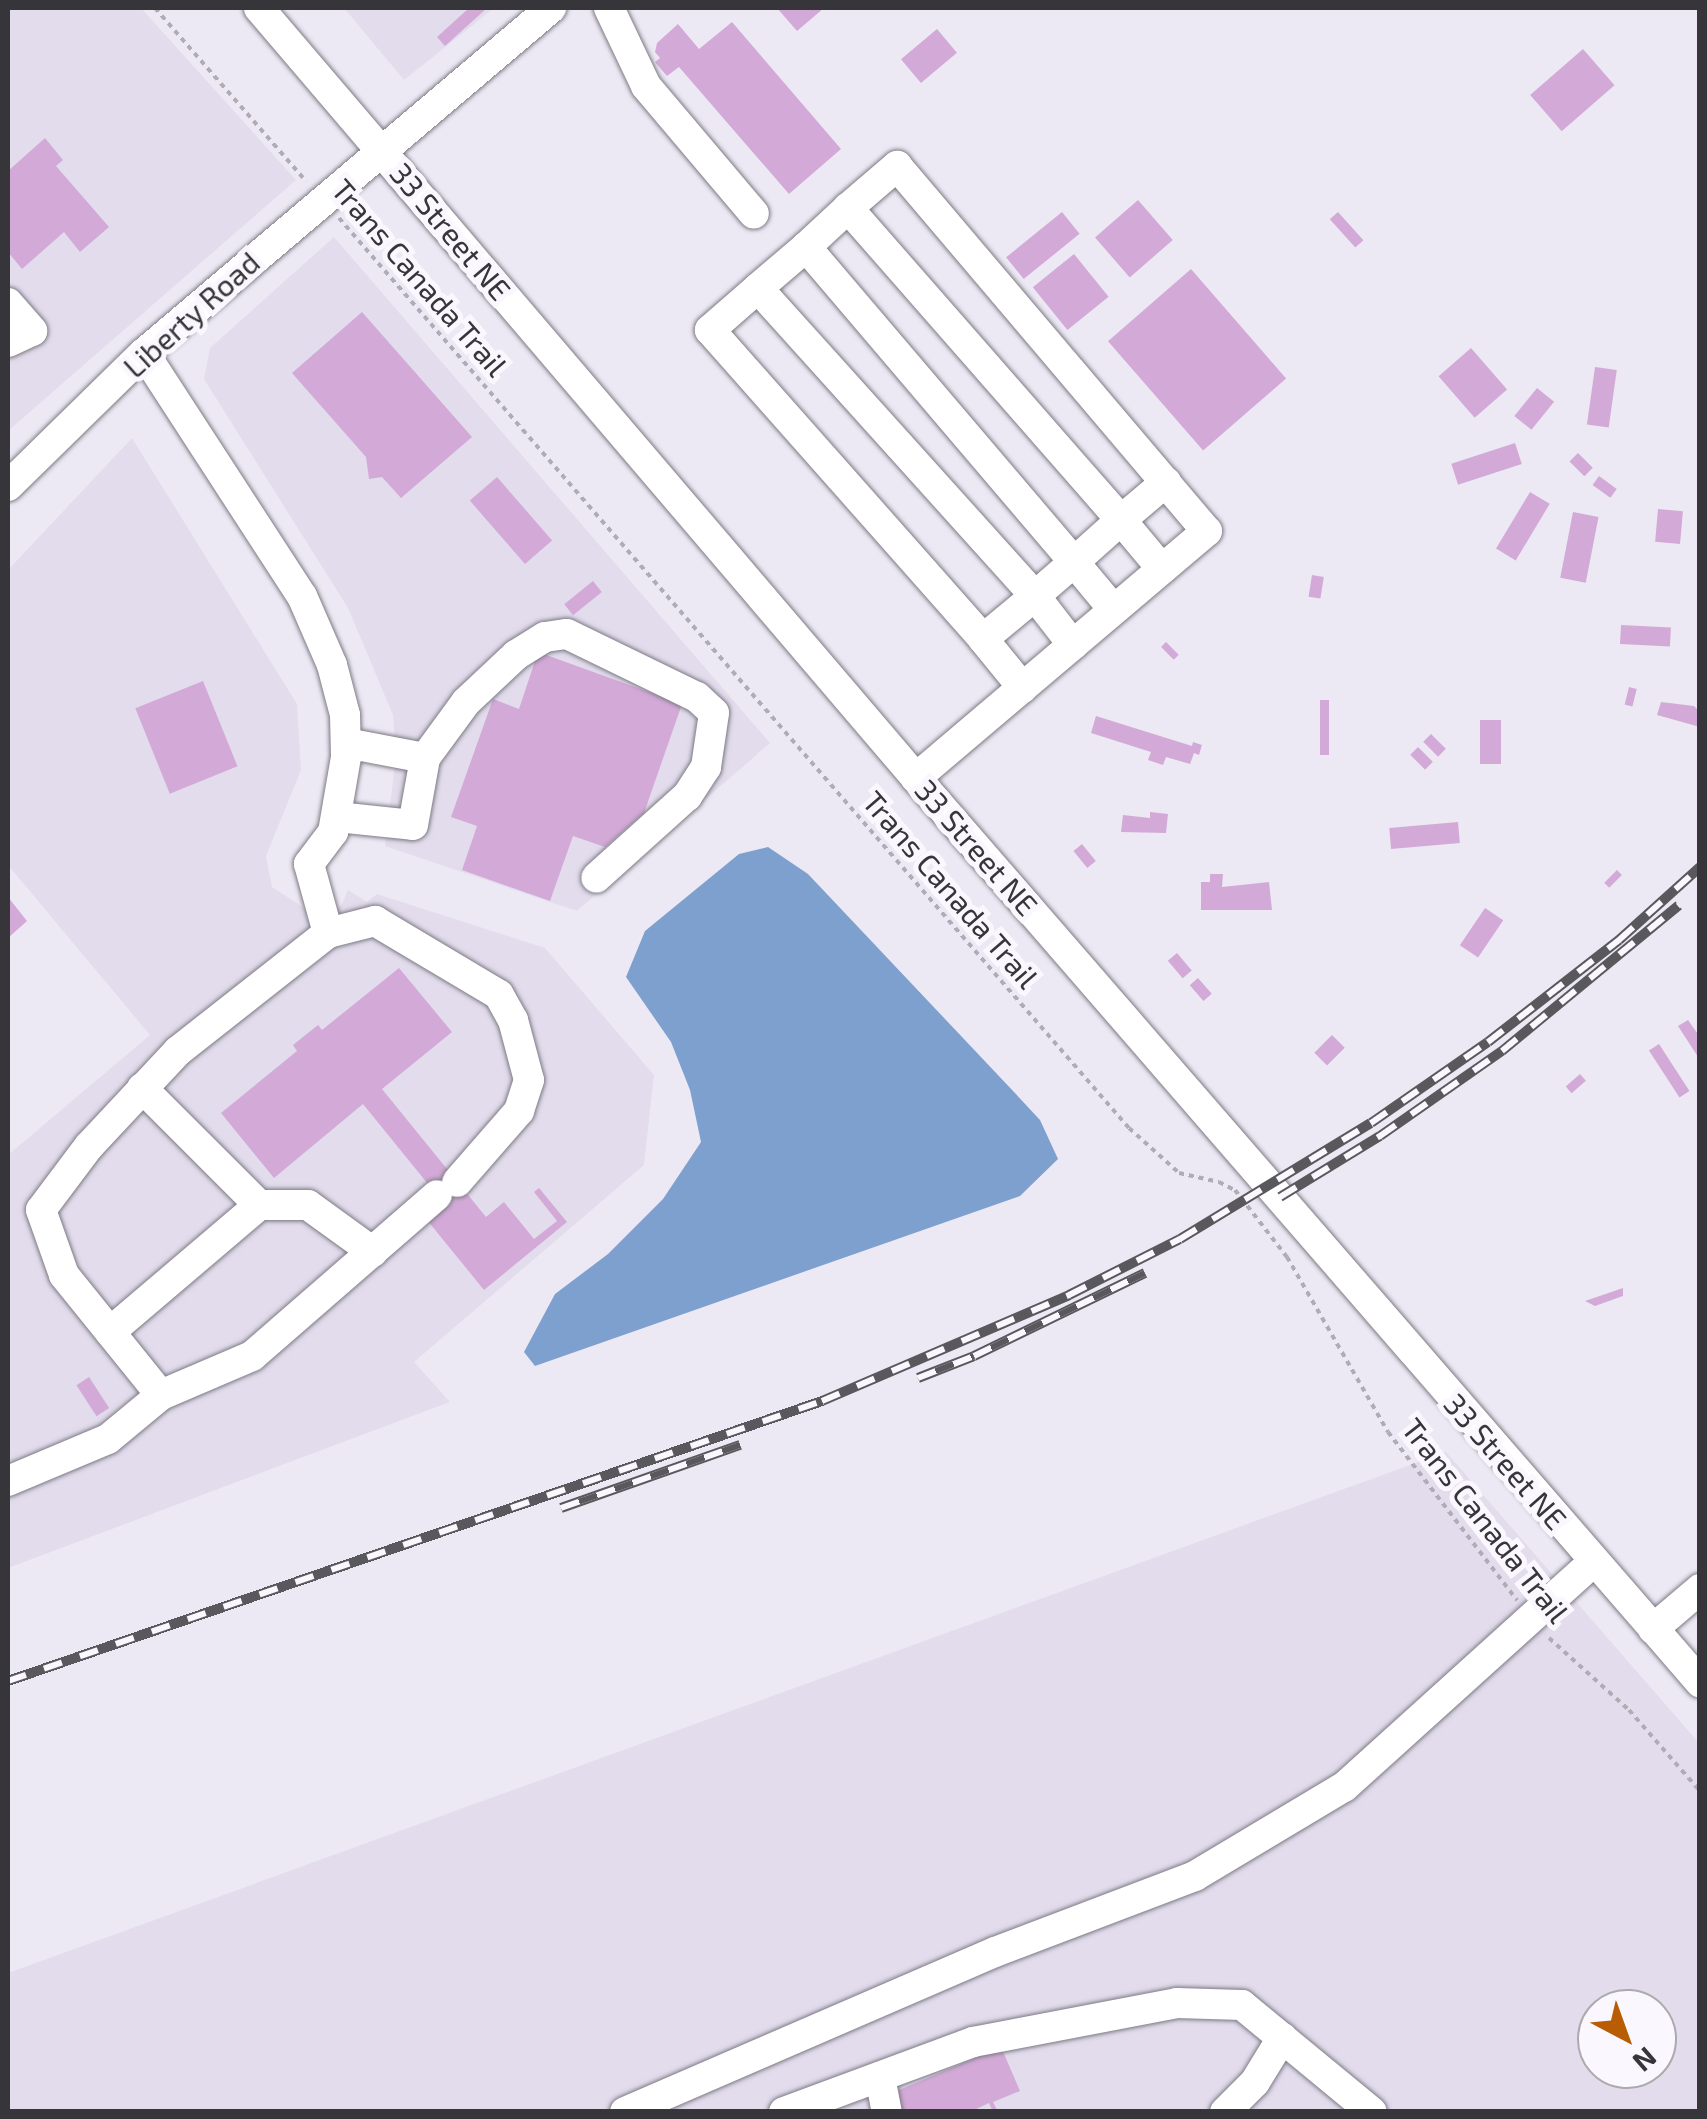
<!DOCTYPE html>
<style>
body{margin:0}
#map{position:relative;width:1707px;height:2119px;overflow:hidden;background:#ede9f4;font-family:"Exo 2",sans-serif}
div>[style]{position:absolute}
.built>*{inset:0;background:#e2dcec}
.water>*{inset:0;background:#7ea0ce}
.building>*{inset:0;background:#d3aad7;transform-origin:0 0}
.path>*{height:4px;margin-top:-2px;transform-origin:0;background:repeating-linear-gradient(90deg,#afacb5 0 5px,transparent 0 10px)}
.roads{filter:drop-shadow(0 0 2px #7d7a84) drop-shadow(0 0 2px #7d7a84)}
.minor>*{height:30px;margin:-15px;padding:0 15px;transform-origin:15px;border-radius:15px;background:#fff}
.rail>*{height:10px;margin-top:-5px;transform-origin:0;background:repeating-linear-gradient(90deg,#faf8fe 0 19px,#59585d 0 38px);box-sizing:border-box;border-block:2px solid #59585d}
span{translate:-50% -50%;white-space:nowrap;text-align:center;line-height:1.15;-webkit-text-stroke:10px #faf8fe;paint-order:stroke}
.street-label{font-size:30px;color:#363539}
.frame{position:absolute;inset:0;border:10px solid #363539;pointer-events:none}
.north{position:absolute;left:1577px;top:1989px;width:100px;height:100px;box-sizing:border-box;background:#faf8fe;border:2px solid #acaaaf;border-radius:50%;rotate:139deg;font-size:28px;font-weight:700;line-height:40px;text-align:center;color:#363539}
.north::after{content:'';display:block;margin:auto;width:35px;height:45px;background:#b95d04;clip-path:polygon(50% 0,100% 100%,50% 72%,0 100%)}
</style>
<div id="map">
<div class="built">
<div style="clip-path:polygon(8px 8px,141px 8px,296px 180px,8px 431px)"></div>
<div style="clip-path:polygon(344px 8px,494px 8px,404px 80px)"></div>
<div style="clip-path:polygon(334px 237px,770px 743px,577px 911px,385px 846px,396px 757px,393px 715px,348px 608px,204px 379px,210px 348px)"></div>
<div style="clip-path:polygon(132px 438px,297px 704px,301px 770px,266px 856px,272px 887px,315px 915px,341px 906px,348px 890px,367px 902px,377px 894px,545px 948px,654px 1075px,644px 1165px,414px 1362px,450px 1402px,8px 1568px,8px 1155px,150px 1035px,8px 865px,8px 570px)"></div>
<div style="clip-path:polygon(evenodd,1446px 1452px,1699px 1743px,1699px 2111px,8px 2112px,8px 1973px,1446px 1452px,1597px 2009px,1657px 2009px,1657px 2069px,1597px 2069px,1597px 2009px)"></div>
</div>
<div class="water">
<div style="clip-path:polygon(768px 847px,808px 874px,1014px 1092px,1040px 1120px,1058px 1159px,1020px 1196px,535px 1366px,524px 1352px,555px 1294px,608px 1254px,663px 1199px,701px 1142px,690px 1090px,671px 1042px,626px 977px,645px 931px,739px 854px)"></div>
</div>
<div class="building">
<div style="clip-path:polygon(469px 8px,487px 8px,445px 46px,437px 37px)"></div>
<div style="clip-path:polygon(777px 8px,824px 8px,797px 31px)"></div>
<div style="clip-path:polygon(732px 22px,841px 149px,789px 194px,679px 67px,667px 76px,655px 62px,660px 58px,655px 52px,657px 43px,678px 24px,699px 49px)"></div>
<div style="left:937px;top:29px;width:31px;height:47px;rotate:50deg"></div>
<div style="left:1583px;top:49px;width:48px;height:70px;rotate:49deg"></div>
<div style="clip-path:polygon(45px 138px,63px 160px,56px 166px,109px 227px,80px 252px,64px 232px,22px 269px,8px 252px,8px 171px)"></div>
<div style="left:1138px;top:200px;width:53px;height:57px;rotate:49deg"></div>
<div style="left:1062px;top:212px;width:28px;height:72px;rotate:51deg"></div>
<div style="left:1338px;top:212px;width:38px;height:11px;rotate:48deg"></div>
<div style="left:1074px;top:254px;width:55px;height:53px;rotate:51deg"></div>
<div style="left:1191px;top:269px;width:145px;height:110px;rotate:49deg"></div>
<div style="clip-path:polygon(362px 312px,472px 437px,401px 498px,382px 477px,369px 479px,366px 457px,292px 373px)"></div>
<div style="left:1471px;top:348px;width:55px;height:43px;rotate:49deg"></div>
<div style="left:1595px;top:367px;width:22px;height:58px;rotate:8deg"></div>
<div style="left:1537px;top:388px;width:22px;height:36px;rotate:39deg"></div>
<div style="left:1515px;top:443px;width:22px;height:67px;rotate:72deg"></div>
<div style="left:1578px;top:453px;width:21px;height:12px;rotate:45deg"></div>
<div style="left:1599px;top:476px;width:22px;height:11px;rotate:36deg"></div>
<div style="left:497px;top:477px;width:84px;height:36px;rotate:49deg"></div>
<div style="left:1530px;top:492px;width:23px;height:66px;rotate:31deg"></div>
<div style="left:1658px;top:509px;width:25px;height:33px;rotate:5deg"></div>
<div style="left:1573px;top:512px;width:26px;height:67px;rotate:11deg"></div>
<div style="left:1312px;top:575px;width:12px;height:22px;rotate:9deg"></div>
<div style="left:593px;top:581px;width:14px;height:37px;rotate:51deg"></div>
<div style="left:1621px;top:625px;width:50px;height:19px;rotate:3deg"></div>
<div style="left:1166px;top:642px;width:18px;height:7px;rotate:45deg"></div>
<div style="clip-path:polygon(538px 652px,682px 704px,644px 813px,605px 847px,573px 836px,550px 901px,462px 870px,477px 826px,451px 817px,493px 699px,519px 709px)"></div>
<div style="left:203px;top:681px;width:92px;height:73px;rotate:68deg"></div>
<div style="left:1629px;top:687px;width:8px;height:18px;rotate:14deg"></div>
<div style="left:1320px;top:700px;width:9px;height:55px"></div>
<div style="clip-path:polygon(1661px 702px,1694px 706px,1700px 712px,1700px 727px,1657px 715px)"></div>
<div style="clip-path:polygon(1096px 716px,1192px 746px,1193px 742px,1202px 745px,1199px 755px,1194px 753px,1190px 764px,1166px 757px,1163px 765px,1148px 760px,1151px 752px,1091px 733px)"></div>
<div style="left:1480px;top:720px;width:21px;height:44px"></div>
<div style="left:1431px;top:734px;width:21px;height:11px;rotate:45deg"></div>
<div style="left:1418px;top:747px;width:21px;height:11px;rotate:45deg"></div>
<div style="clip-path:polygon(1150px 812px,1168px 814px,1166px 833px,1121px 832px,1123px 815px,1150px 818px)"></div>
<div style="left:1458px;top:822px;width:21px;height:69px;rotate:85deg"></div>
<div style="left:1082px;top:844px;width:22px;height:11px;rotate:51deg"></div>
<div style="left:1617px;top:870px;width:7px;height:18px;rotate:45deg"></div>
<div style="clip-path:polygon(1210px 874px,1223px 874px,1222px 887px,1269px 882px,1272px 910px,1201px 910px,1201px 882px,1210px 882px)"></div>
<div style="clip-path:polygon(8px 897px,27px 921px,8px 938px)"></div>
<div style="left:1485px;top:908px;width:22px;height:45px;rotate:34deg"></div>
<div style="left:1177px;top:953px;width:23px;height:12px;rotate:50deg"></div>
<div style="clip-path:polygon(399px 968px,452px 1032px,382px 1089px,486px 1217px,504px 1202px,534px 1239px,557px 1221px,534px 1192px,539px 1188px,567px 1222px,484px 1290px,427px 1220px,445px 1205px,363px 1104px,274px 1178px,221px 1113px,297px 1051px,293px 1045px,318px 1025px,322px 1030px)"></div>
<div style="left:1198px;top:978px;width:21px;height:11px;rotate:49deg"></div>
<div style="clip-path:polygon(1688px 1020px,1700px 1037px,1700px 1060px,1678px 1026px)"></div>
<div style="left:1332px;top:1035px;width:18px;height:25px;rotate:45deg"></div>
<div style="left:1659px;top:1044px;width:56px;height:12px;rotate:57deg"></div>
<div style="left:1580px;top:1074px;width:9px;height:19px;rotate:49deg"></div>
<div style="clip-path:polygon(1623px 1288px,1623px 1296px,1595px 1306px,1585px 1301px)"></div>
<div style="left:89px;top:1377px;width:37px;height:15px;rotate:57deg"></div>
<div style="clip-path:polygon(1001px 2047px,1020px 2091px,993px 2102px,997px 2110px,993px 2112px,989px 2103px,970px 2112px,900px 2112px,892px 2093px)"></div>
</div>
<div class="path">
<div style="left:155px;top:8px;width:230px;rotate:48.9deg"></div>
<div style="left:339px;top:218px;width:1205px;rotate:49.04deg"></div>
<div style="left:1129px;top:1128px;width:67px;rotate:42deg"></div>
<div style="left:1179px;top:1173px;width:41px;rotate:12.7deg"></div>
<div style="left:1219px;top:1182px;width:18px;rotate:27deg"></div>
<div style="left:1235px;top:1190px;width:85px;rotate:52.2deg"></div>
<div style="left:1287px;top:1257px;width:202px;rotate:60deg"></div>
<div style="left:1388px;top:1432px;width:212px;rotate:52.5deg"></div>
<div style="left:1549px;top:1638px;width:108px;rotate:42deg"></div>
<div style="left:1629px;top:1710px;width:108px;rotate:48.8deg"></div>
</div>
<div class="roads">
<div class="minor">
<div style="left:259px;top:8px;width:1012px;rotate:49.53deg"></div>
<div style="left:916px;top:778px;width:1197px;rotate:49.07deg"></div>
<div style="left:609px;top:8px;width:86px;rotate:64.6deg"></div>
<div style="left:646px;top:86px;width:167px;rotate:49.8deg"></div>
<div style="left:806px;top:247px;width:57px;rotate:-42.9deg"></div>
<div style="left:758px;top:288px;width:64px;rotate:138.8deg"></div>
<div style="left:710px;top:330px;width:412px;rotate:48.5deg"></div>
<div style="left:983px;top:639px;width:67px;rotate:-39.6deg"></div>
<div style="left:1035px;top:596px;width:414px;rotate:-132deg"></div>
<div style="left:758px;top:288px;width:63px;rotate:-40.5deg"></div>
<div style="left:806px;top:247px;width:414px;rotate:49.6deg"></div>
<div style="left:1074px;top:562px;width:63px;rotate:-41.8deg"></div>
<div style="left:1121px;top:520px;width:415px;rotate:-131.2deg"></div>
<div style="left:848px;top:208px;width:65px;rotate:-40.6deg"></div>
<div style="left:897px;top:166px;width:479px;rotate:49.7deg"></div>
<div style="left:1207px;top:531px;width:382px;rotate:139.7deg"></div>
<div style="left:8px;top:303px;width:37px;rotate:49deg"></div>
<div style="left:32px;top:331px;width:26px;rotate:155deg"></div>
<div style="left:144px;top:353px;width:290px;rotate:57deg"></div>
<div style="left:302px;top:596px;width:75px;rotate:66.5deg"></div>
<div style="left:332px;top:665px;width:52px;rotate:75.4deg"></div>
<div style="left:345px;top:715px;width:42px;rotate:88.6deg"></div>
<div style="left:346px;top:757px;width:76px;rotate:99.8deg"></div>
<div style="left:333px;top:832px;width:40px;rotate:127deg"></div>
<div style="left:309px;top:864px;width:72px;rotate:74.6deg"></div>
<div style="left:328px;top:933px;width:191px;rotate:141.8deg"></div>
<div style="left:178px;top:1051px;width:130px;rotate:133.1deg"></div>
<div style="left:89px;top:1146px;width:80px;rotate:126.9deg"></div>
<div style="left:41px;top:1210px;width:69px;rotate:70.5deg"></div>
<div style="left:64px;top:1275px;width:154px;rotate:51.1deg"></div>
<div style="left:161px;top:1395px;width:99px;rotate:-23.2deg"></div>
<div style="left:252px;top:1356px;width:245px;rotate:-41deg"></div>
<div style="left:8px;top:486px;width:190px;rotate:-44.4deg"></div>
<div style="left:144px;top:353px;width:534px;rotate:-40.29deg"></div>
<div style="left:1162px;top:569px;width:64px;rotate:-129.9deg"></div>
<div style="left:1121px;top:520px;width:59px;rotate:-40.2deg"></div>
<div style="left:983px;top:639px;width:63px;rotate:50.8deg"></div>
<div style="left:1073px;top:645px;width:62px;rotate:-127.8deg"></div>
<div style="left:1035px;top:596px;width:52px;rotate:-41.1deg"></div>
<div style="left:1074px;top:562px;width:62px;rotate:50.2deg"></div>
<div style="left:346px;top:743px;width:80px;rotate:10.8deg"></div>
<div style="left:425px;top:758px;width:69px;rotate:-53.8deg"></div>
<div style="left:466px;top:702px;width:69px;rotate:-43.2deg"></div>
<div style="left:516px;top:655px;width:34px;rotate:-32deg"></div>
<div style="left:545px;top:637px;width:22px;rotate:-8deg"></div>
<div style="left:567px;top:634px;width:144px;rotate:25.9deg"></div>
<div style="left:697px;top:697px;width:23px;rotate:43deg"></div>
<div style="left:714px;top:713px;width:55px;rotate:98.4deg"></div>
<div style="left:706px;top:767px;width:35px;rotate:123deg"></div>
<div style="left:687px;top:796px;width:122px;rotate:138deg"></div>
<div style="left:337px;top:817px;width:76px;rotate:6deg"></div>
<div style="left:413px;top:825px;width:68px;rotate:-79.8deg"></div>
<div style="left:328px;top:933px;width:49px;rotate:-14.3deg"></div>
<div style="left:375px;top:921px;width:144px;rotate:30.8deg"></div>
<div style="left:499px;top:995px;width:29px;rotate:61deg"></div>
<div style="left:513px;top:1020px;width:62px;rotate:75.1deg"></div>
<div style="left:529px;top:1080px;width:33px;rotate:108deg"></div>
<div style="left:519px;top:1111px;width:94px;rotate:131.1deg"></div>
<div style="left:142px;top:1088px;width:165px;rotate:45deg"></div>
<div style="left:259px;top:1205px;width:49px"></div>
<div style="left:308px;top:1205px;width:80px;rotate:35.9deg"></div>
<div style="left:110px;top:1332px;width:196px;rotate:-40.4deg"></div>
<div style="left:8px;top:1481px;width:108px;rotate:-22.8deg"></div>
<div style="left:108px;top:1439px;width:69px;rotate:-39.7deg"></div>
<div style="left:1653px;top:1629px;width:62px;rotate:-40.4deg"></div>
<div style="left:880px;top:2077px;width:36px;rotate:79deg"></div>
<div style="left:625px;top:2112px;width:403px;rotate:-23.4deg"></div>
<div style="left:995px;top:1952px;width:214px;rotate:-20.8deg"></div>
<div style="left:1195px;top:1876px;width:174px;rotate:-30.9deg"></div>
<div style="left:1344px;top:1787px;width:337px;rotate:-42.1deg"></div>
<div style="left:784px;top:2112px;width:202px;rotate:-20.3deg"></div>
<div style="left:973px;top:2042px;width:208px;rotate:-10.8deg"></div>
<div style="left:1177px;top:2003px;width:65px;rotate:1.8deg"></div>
<div style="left:1242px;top:2005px;width:168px;rotate:39.5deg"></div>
<div style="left:1225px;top:2112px;width:42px;rotate:-45deg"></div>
<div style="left:1255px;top:2082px;width:52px;rotate:-58.5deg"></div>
</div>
</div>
<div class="rail">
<div style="left:1280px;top:1197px;width:117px;rotate:-31.4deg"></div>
<div style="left:1380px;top:1136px;width:149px;rotate:-34.9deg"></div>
<div style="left:1502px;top:1051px;width:229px;rotate:-39.5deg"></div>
<div style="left:918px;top:1378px;width:60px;rotate:-21.4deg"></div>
<div style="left:974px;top:1356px;width:190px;rotate:-25.9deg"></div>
<div style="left:561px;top:1508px;width:190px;rotate:-19.4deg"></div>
<div style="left:8px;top:1681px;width:861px;rotate:-18.98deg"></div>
<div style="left:822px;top:1401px;width:269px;rotate:-23.2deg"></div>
<div style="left:1069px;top:1295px;width:124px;rotate:-26.8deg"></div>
<div style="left:1180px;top:1239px;width:223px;rotate:-31.3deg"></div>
<div style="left:1371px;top:1123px;width:142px;rotate:-34.7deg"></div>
<div style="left:1488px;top:1042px;width:166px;rotate:-37.9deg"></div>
<div style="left:1619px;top:940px;width:109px;rotate:-42deg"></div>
</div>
<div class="street-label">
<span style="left:451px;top:231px;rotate:50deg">33 Street NE</span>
<span style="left:420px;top:277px;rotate:49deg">Trans Canada Trail</span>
<span style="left:191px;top:314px;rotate:-42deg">Liberty Road</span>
<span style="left:977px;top:847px;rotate:49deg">33 Street NE</span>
<span style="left:951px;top:889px;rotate:49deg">Trans Canada Trail</span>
<span style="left:1506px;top:1461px;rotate:49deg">33 Street NE</span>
<span style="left:1486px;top:1520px;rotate:52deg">Trans Canada Trail</span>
</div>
<div class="frame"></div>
<div class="north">N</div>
</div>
